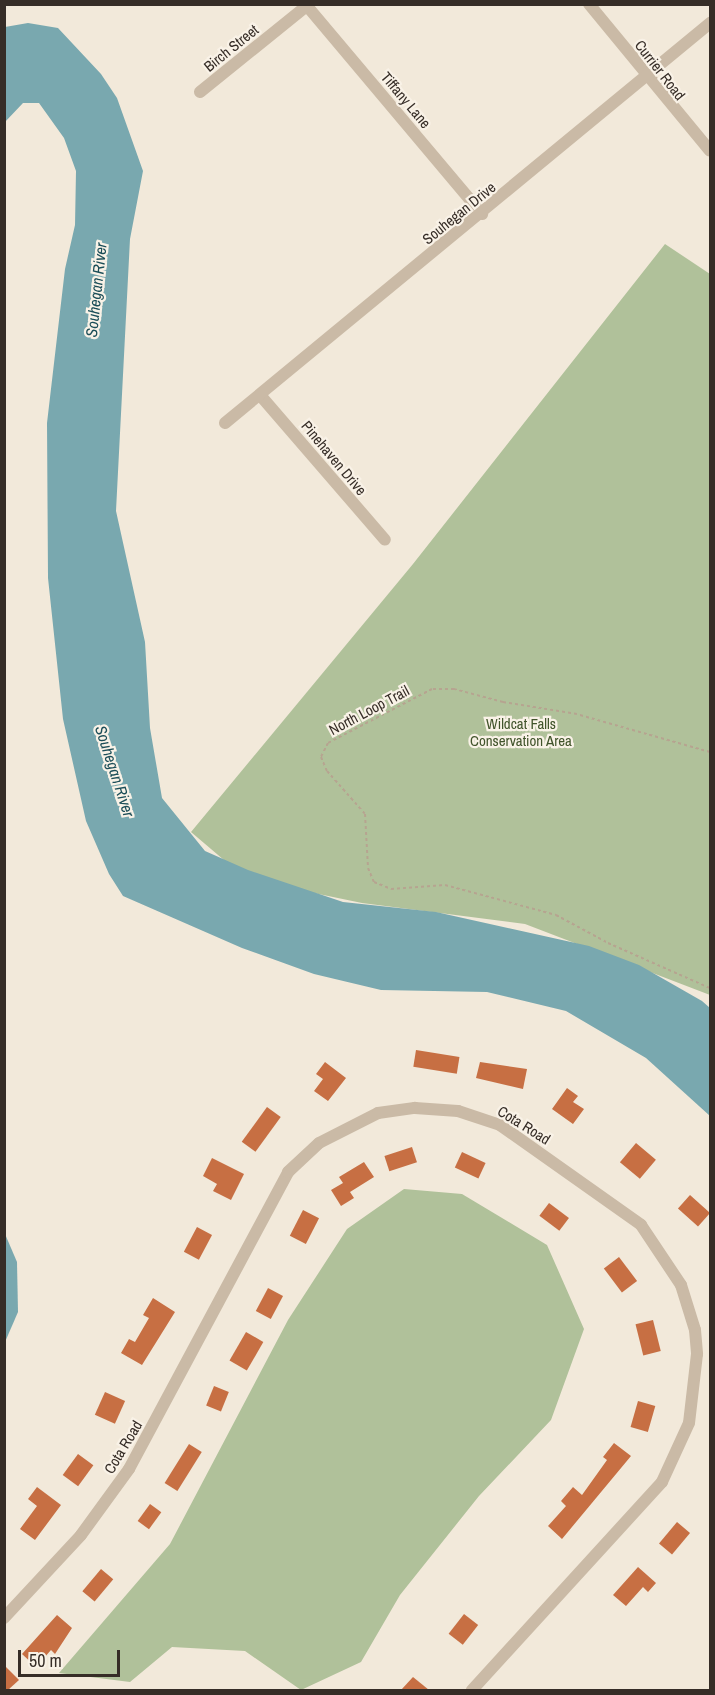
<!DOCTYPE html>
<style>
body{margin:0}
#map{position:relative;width:715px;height:1695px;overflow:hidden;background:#f2e9da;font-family:"Archivo Narrow",sans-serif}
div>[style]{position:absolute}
.green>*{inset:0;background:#b0c19a}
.water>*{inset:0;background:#79a8af}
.building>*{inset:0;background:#c76f43;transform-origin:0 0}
.path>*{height:2px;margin-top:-1px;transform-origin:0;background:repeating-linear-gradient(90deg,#b6a490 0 3px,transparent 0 6px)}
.minor>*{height:12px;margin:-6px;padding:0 6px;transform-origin:6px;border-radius:6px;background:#cabaa6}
span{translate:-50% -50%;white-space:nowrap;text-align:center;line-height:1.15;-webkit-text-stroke:4.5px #f9f2e7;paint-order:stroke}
.street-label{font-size:15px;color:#362d27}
.park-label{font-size:15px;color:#41542b}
.water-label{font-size:16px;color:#1c4e58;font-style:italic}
.frame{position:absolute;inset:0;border:6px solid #362d27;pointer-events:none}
.scale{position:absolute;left:18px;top:1650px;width:102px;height:27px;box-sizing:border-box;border:3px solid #362d27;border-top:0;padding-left:8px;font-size:18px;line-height:21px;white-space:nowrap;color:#362d27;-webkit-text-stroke:4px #f9f2e7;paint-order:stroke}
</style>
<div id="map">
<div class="green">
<div style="clip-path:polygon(665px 244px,710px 274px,710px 995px,525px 924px,362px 903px,275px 885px,231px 866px,191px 832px,413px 564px)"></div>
<div style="clip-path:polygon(404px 1189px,462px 1194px,547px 1245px,584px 1329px,551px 1420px,479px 1496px,400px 1595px,361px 1662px,301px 1690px,245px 1651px,172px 1647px,130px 1682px,59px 1673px,170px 1544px,288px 1320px,347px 1229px)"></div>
</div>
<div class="water">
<div style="clip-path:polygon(28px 23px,58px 28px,101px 74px,117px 98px,143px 171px,130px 239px,116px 511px,145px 642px,150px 728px,162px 798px,205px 851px,248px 870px,343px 902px,436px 912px,589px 946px,639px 965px,702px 1001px,710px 1008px,710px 1116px,646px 1058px,566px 1011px,487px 992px,381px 990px,314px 974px,242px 948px,123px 896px,109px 874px,86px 821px,63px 719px,48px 578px,47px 423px,65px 269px,75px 225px,76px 171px,64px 138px,39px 103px,23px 103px,5px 122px,5px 27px)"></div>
<div style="clip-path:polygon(5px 1234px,17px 1262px,18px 1312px,5px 1342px)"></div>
</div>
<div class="building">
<div style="left:416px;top:1050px;width:44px;height:17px;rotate:9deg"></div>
<div style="clip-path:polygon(325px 1062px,346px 1078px,328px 1101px,314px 1091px,323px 1079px,316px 1074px)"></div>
<div style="clip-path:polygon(480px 1062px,527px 1069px,523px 1089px,476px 1078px)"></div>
<div style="clip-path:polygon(567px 1088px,578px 1096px,573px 1102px,584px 1109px,573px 1124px,552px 1109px)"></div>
<div style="left:267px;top:1107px;width:17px;height:43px;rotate:36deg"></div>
<div style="left:636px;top:1143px;width:26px;height:25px;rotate:40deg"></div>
<div style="left:412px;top:1147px;width:16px;height:29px;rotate:72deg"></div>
<div style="left:462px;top:1152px;width:26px;height:17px;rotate:25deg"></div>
<div style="clip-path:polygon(212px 1158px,244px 1174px,231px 1200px,213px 1191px,217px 1184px,203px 1176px)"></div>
<div style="clip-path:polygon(364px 1162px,374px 1177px,350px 1192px,354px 1198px,341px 1206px,331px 1190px,343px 1183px,339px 1177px)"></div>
<div style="left:690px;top:1195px;width:27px;height:18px;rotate:42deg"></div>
<div style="left:549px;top:1203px;width:25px;height:16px;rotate:37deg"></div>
<div style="left:303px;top:1210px;width:18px;height:29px;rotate:27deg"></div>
<div style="left:197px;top:1227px;width:17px;height:28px;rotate:28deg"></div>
<div style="left:619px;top:1257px;width:30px;height:19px;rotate:53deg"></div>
<div style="left:268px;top:1288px;width:17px;height:26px;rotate:28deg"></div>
<div style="clip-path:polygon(153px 1298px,175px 1312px,142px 1365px,121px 1353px,129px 1339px,135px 1342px,149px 1318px,143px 1315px)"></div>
<div style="left:653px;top:1320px;width:32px;height:18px;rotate:76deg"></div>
<div style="left:246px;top:1332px;width:20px;height:33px;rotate:30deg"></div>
<div style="left:214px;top:1386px;width:16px;height:21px;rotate:22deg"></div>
<div style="left:105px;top:1392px;width:22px;height:25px;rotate:24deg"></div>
<div style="left:638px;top:1401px;width:18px;height:27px;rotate:16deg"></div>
<div style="clip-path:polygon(614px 1443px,631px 1456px,562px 1539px,548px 1526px,566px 1506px,561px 1501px,573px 1487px,582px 1495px,607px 1460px,603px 1457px)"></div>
<div style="left:189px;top:1444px;width:15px;height:46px;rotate:32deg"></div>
<div style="left:78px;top:1454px;width:19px;height:26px;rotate:36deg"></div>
<div style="clip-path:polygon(37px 1487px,61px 1505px,35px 1540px,20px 1529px,37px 1506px,28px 1499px)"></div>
<div style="left:150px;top:1504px;width:14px;height:21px;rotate:36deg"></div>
<div style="left:677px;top:1522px;width:17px;height:28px;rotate:40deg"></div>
<div style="clip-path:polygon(638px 1567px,656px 1583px,648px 1592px,643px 1587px,626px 1606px,613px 1595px)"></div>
<div style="left:101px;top:1569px;width:16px;height:29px;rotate:40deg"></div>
<div style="left:464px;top:1614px;width:18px;height:25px;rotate:38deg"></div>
<div style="clip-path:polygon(57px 1615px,72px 1628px,55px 1654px,51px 1650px,36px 1667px,22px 1654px)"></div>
<div style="clip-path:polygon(4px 1665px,19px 1680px,8px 1690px,4px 1690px)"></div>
<div style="clip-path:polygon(413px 1677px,429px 1690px,401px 1690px)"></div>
</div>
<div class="path">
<div style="left:710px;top:752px;width:138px;rotate:-164.1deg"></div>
<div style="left:577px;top:714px;width:75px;rotate:-170.8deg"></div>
<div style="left:503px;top:702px;width:51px;rotate:-165.1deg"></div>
<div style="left:454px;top:689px;width:22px;rotate:180deg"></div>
<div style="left:432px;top:689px;width:117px;rotate:152.6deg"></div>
<div style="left:328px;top:743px;width:16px;rotate:117deg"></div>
<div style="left:321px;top:757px;width:15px;rotate:67deg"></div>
<div style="left:327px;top:771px;width:57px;rotate:48.5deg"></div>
<div style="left:365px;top:814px;width:54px;rotate:86.8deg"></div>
<div style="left:368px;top:868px;width:15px;rotate:67deg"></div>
<div style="left:374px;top:882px;width:18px;rotate:22deg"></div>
<div style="left:391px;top:889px;width:54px;rotate:-4.2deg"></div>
<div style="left:445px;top:885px;width:115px;rotate:15.1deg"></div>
<div style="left:556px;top:915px;width:59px;rotate:28.3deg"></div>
<div style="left:608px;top:943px;width:111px;rotate:23.8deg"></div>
</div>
<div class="minor">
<div style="left:589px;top:4px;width:190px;rotate:50.5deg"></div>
<div style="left:307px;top:6px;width:272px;rotate:49.9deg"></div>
<div style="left:200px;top:92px;width:140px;rotate:-38.9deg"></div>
<div style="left:260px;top:395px;width:191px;rotate:49.2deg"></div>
<div style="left:225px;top:423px;width:629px;rotate:-39.51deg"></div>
<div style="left:4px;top:1618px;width:113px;rotate:-47.1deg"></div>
<div style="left:81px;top:1535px;width:82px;rotate:-54deg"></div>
<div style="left:129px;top:1469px;width:337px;rotate:-61.8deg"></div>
<div style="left:288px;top:1172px;width:42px;rotate:-43.1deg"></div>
<div style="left:319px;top:1143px;width:66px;rotate:-27deg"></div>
<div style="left:378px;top:1113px;width:37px;rotate:-8deg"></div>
<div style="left:415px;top:1108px;width:43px;rotate:4deg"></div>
<div style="left:458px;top:1111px;width:44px;rotate:18.4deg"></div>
<div style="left:500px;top:1125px;width:173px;rotate:35.3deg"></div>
<div style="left:641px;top:1225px;width:72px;rotate:56.3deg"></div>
<div style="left:681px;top:1285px;width:47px;rotate:72.7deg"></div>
<div style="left:695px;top:1330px;width:24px;rotate:85deg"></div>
<div style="left:697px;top:1354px;width:69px;rotate:96.6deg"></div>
<div style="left:689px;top:1423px;width:65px;rotate:114.6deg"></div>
<div style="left:662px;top:1482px;width:282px;rotate:132.4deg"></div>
</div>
<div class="street-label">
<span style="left:231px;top:48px;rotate:-39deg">Birch Street</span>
<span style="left:660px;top:70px;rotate:52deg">Currier Road</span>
<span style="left:406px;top:100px;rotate:50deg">Tiffany Lane</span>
<span style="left:459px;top:213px;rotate:-39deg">Souhegan Drive</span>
<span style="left:334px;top:458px;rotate:50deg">Pinehaven Drive</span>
<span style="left:369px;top:710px;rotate:-28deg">North Loop Trail</span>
<span style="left:524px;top:1125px;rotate:32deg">Cota Road</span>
<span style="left:123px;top:1447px;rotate:-59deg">Cota Road</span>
</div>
<div class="park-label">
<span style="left:521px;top:732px">Wildcat Falls<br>Conservation Area</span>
</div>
<div class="water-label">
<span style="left:96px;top:290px;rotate:-84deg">Souhegan River</span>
<span style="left:115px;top:771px;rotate:72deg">Souhegan River</span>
</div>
<div class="frame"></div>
<div class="scale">50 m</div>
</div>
